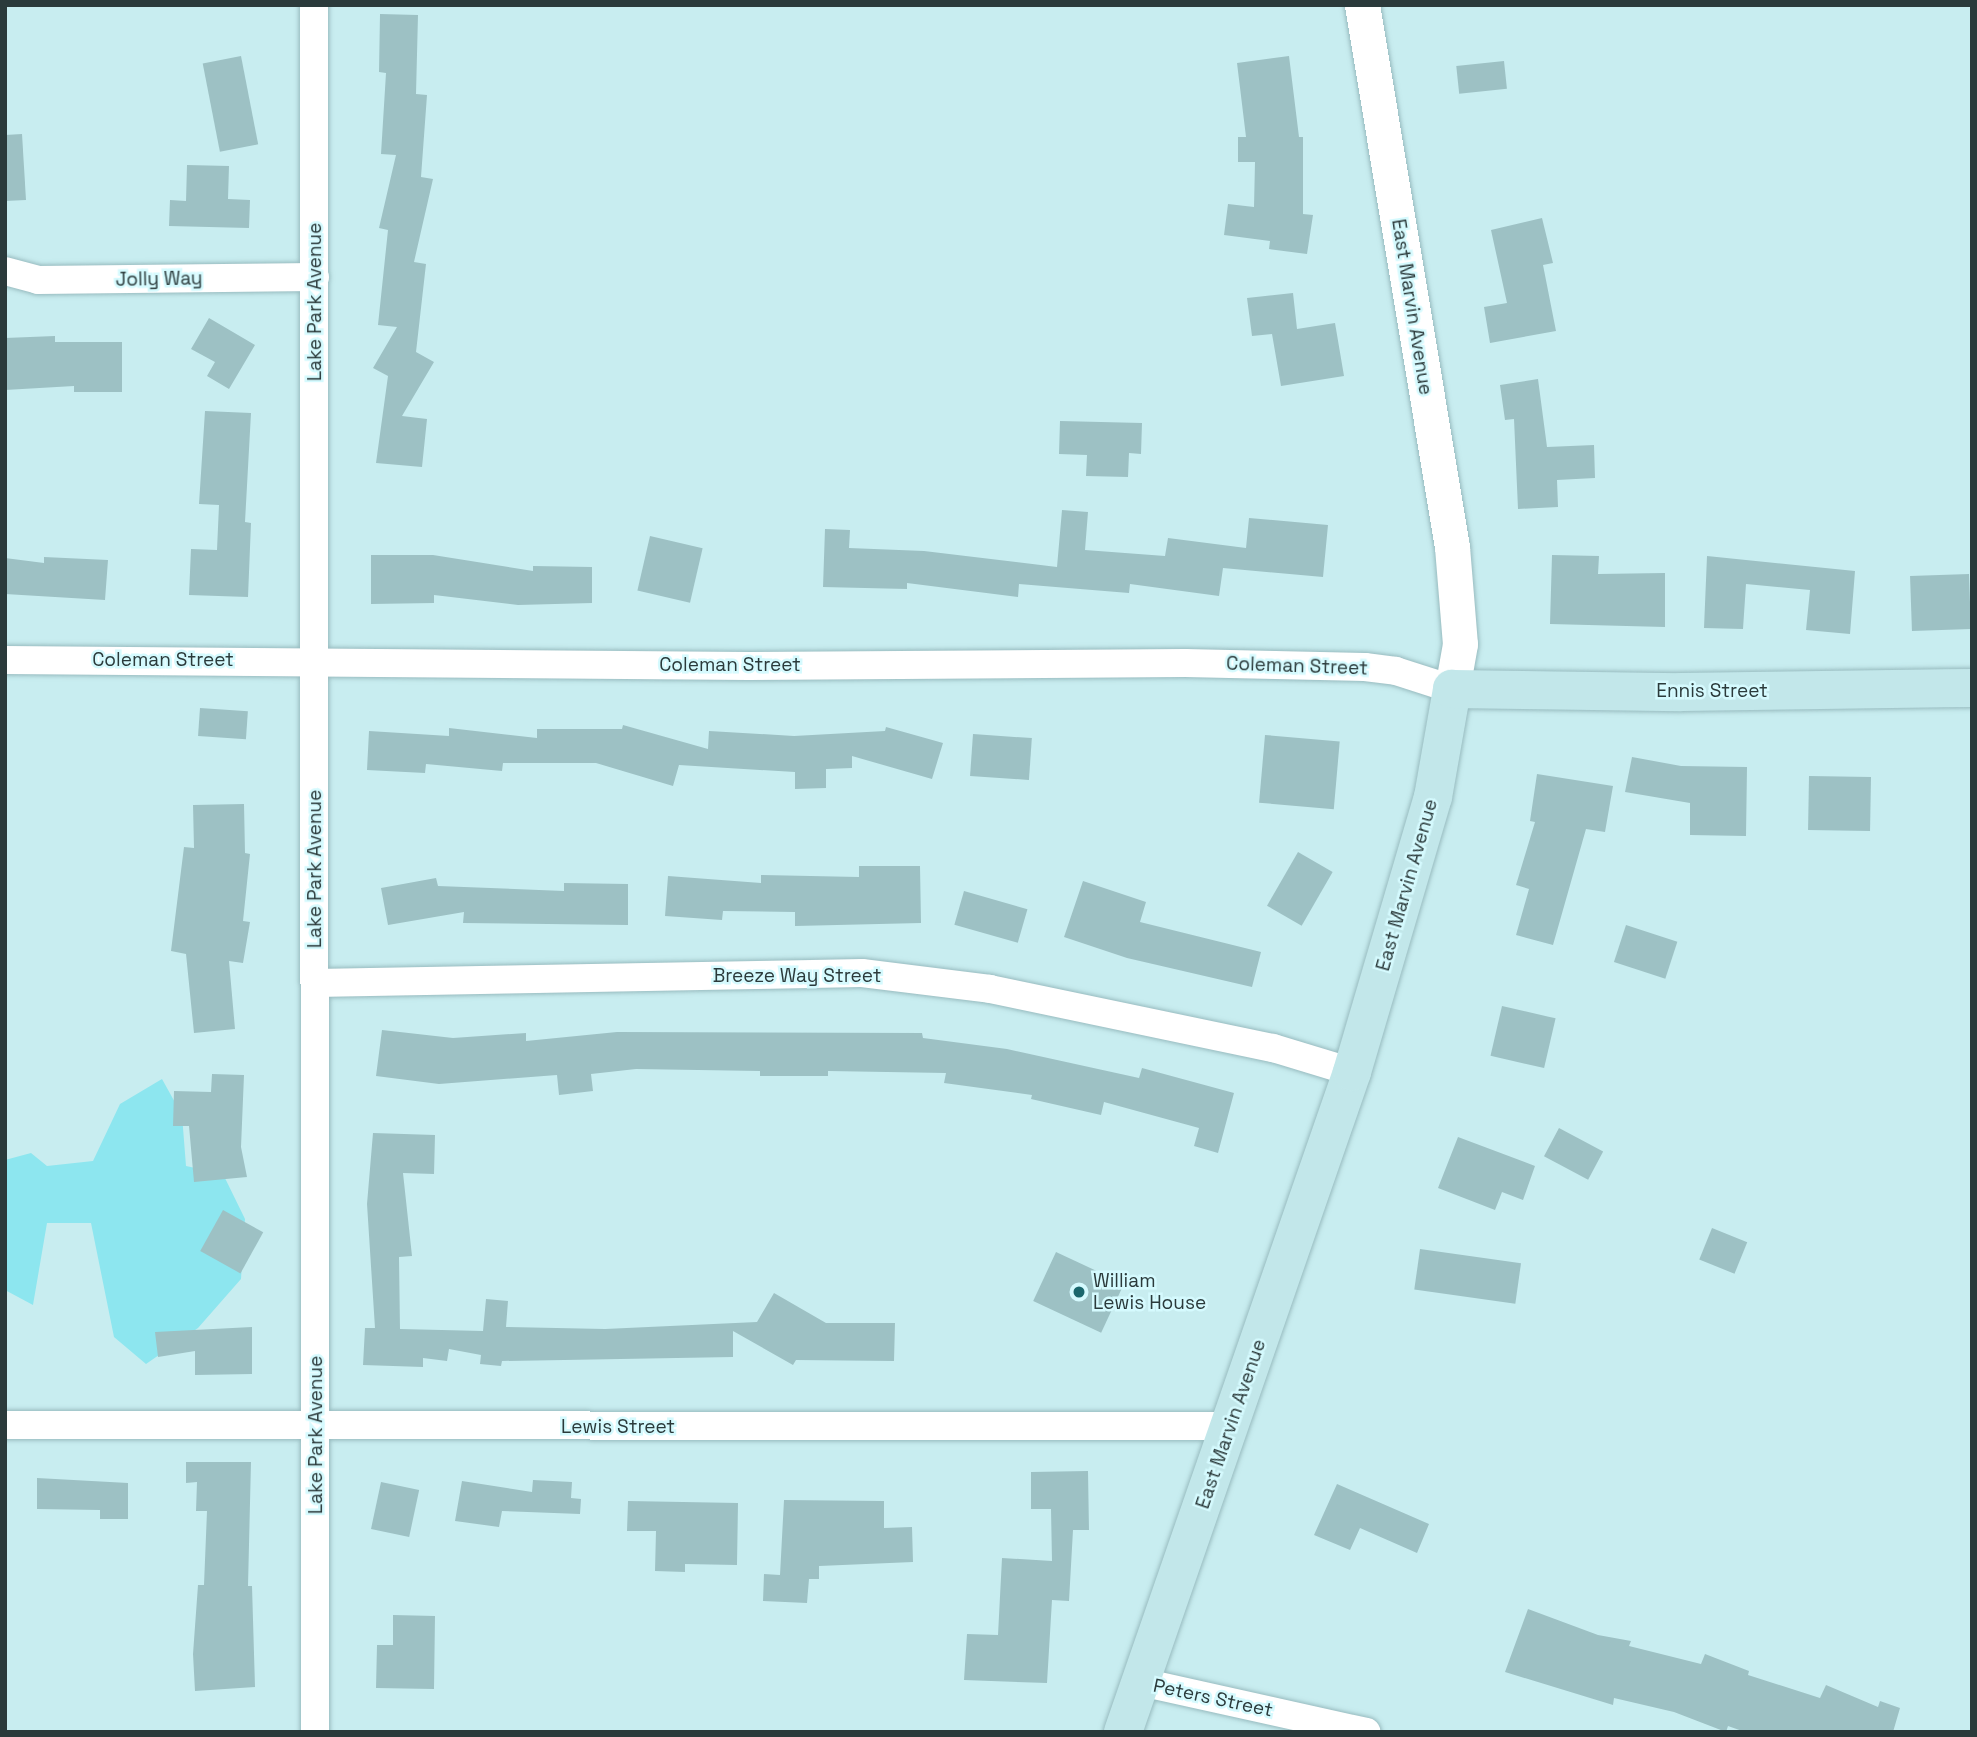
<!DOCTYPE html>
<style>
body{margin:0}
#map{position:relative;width:1977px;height:1737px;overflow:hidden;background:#c8edf0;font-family:"Space Grotesk",sans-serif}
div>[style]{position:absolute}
.green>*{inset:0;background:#8de6ef}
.building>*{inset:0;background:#9dc1c4;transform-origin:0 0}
.roads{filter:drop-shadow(0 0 2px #98bbbf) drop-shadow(0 0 2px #98bbbf)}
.minor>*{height:28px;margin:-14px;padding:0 14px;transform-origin:14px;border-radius:14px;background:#fff}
.tertiary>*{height:35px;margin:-17.5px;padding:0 17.5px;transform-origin:17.5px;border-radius:17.5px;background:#fff}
.secondary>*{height:38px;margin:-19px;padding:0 19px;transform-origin:19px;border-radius:19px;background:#c2e7ea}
.dots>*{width:19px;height:19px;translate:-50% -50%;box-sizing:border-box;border:4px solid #d5fafe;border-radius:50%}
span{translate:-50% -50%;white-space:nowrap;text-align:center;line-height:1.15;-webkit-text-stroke:5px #d5fafe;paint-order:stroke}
.street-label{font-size:19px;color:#2b3a3b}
.poi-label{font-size:19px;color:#2b3a3b}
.left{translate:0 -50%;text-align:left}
.frame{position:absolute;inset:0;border:7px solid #2b3a3b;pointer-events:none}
</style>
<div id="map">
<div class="green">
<div style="clip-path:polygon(162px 1079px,182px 1115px,186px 1166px,223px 1174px,245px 1219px,241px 1279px,198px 1328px,146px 1364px,114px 1337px,91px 1223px,47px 1223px,33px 1305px,5px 1290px,5px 1160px,31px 1153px,47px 1166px,93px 1161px,120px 1104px)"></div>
</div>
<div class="building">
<div style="clip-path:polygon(380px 14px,418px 15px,416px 94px,427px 95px,421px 177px,433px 179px,414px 262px,426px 264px,416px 352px,434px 362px,402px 416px,427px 419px,422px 467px,376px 463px,388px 376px,373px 368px,397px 327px,378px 325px,388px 230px,379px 228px,396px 155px,381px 154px,386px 73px,379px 72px)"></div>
<div style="left:241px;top:56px;width:90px;height:39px;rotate:79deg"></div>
<div style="clip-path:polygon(1289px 56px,1299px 137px,1303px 137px,1303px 214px,1313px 215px,1307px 254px,1269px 249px,1270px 241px,1224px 235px,1228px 204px,1254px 207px,1255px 162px,1238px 162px,1238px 137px,1246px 137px,1237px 63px)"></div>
<div style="left:1504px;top:61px;width:28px;height:48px;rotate:84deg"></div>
<div style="clip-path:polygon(22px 134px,26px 200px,5px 201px,5px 135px)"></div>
<div style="clip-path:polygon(187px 165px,229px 166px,228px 199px,250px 200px,249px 228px,169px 226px,170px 200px,186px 201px)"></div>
<div style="clip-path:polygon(1542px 218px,1553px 263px,1543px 265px,1556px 331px,1490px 343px,1484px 307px,1507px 303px,1491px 230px)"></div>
<div style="clip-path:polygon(1293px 293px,1297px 329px,1335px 323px,1344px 376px,1281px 386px,1272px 334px,1252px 336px,1247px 298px)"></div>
<div style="clip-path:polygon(209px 318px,255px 345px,229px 389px,207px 376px,215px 362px,191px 349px)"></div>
<div style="clip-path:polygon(55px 336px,55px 342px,122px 342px,122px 392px,74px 392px,74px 386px,5px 390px,5px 338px)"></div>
<div style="clip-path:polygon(1538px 379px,1547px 447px,1594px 445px,1595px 478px,1557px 480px,1558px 507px,1518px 509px,1514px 419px,1505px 420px,1500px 385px)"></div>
<div style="clip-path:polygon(205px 411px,251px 413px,245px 522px,251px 523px,248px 597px,189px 595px,191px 549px,217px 550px,219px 505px,199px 504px)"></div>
<div style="clip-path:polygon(1060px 421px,1142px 423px,1141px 454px,1129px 453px,1128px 477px,1086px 476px,1087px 455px,1059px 454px)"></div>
<div style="clip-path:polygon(1062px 510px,1088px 512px,1085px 550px,1165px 556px,1168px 538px,1246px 548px,1249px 518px,1328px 525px,1323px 577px,1223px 568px,1219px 596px,1130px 584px,1129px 593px,1019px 584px,1018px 597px,907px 583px,907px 589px,823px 587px,825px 529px,850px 530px,849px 548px,924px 551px,1057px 567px)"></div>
<div style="left:650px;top:536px;width:54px;height:56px;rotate:13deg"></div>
<div style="clip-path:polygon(371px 555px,433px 555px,533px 571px,533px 566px,592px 567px,592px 603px,518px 605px,434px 595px,434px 603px,371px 604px)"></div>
<div style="clip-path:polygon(1552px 555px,1599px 556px,1598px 574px,1665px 573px,1665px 627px,1550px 624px)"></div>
<div style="clip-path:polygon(1707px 556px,1855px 571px,1850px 634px,1806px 630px,1810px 590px,1746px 584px,1743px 629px,1704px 628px)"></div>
<div style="clip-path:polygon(44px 557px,108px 560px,105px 600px,5px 594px,5px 558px,44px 563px)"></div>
<div style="left:1969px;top:574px;width:55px;height:59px;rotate:88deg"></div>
<div style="left:200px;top:708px;width:48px;height:28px;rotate:4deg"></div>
<div style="clip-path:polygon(623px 725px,708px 749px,709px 731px,794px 736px,885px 731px,886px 727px,943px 743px,932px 779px,852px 756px,852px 768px,826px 769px,826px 788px,795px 789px,795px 772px,679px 765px,673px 786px,596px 763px,503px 763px,502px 771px,426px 764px,425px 773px,367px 770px,369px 731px,449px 736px,449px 728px,537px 738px,537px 729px,622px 729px)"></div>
<div style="left:973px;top:734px;width:59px;height:42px;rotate:4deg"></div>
<div style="left:1265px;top:735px;width:75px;height:68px;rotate:5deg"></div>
<div style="clip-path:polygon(1632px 757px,1681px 766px,1747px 767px,1746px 836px,1690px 835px,1690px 803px,1625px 792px)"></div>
<div style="clip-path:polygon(1537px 774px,1613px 786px,1605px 832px,1586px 829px,1553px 945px,1516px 935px,1529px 889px,1516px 885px,1535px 822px,1530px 821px)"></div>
<div style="left:1809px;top:776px;width:62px;height:54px;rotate:1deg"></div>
<div style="clip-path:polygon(244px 804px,245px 853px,250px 854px,243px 921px,250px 922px,243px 963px,229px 961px,235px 1029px,194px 1033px,186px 954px,171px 951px,184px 847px,194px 848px,193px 805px)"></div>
<div style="left:1298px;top:852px;width:40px;height:62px;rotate:30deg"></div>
<div style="clip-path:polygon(859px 866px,920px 866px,921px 923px,795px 926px,795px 912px,723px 911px,722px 920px,665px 916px,668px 876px,761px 883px,761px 875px,859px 877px)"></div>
<div style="clip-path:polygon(436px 878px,438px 886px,564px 891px,564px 883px,628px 884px,628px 925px,463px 923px,464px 912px,388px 925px,381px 888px)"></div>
<div style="clip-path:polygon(1083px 881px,1146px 902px,1140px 922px,1261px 952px,1252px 987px,1127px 958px,1064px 937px)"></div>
<div style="left:964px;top:891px;width:66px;height:35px;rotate:16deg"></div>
<div style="left:1626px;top:925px;width:54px;height:39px;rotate:18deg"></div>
<div style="left:1502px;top:1006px;width:55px;height:51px;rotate:13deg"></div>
<div style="clip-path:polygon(382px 1030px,453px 1038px,526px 1033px,526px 1041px,617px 1032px,922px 1033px,923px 1038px,1007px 1049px,1139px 1078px,1142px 1068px,1234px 1093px,1218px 1153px,1194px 1146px,1199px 1128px,1104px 1102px,1101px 1115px,1031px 1099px,1032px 1095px,944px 1083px,946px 1073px,828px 1071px,828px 1076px,760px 1076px,760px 1071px,636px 1069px,591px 1074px,593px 1091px,559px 1095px,557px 1075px,439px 1084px,376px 1076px)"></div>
<div style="clip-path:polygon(212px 1074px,244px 1075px,241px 1147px,247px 1177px,194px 1182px,189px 1126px,173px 1126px,174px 1091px,211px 1092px)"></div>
<div style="left:1559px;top:1128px;width:50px;height:32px;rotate:28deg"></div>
<div style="clip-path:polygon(373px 1133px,435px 1135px,434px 1174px,403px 1173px,412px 1256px,399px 1257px,400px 1329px,483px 1331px,486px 1299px,508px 1301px,506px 1327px,605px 1329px,757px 1322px,774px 1293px,826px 1323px,895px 1323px,894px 1361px,796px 1360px,793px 1365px,733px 1331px,733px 1357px,502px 1361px,501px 1366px,480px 1364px,481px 1355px,449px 1349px,447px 1361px,423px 1358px,423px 1367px,363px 1365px,365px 1328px,375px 1328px,367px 1204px)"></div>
<div style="clip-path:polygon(1458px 1137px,1535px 1166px,1523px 1200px,1502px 1192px,1495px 1210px,1438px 1188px)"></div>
<div style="left:223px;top:1210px;width:46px;height:47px;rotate:29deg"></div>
<div style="left:1712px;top:1228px;width:38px;height:34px;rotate:22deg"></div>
<div style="left:1420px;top:1249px;width:102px;height:41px;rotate:8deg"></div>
<div style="left:1056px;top:1252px;width:75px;height:54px;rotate:25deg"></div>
<div style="clip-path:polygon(252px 1327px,252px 1374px,195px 1375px,195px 1351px,158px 1357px,155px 1332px)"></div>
<div style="clip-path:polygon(186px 1462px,251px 1462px,248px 1586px,252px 1586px,255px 1687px,195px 1691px,193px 1654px,198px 1585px,204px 1585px,207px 1511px,196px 1511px,197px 1482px,186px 1483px)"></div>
<div style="clip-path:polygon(1088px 1471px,1089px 1530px,1073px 1530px,1069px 1601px,1052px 1600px,1047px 1683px,964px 1680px,967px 1634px,998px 1635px,1002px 1558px,1052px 1561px,1051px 1509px,1031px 1509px,1031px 1472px)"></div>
<div style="clip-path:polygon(37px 1478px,128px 1483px,128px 1519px,100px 1519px,100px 1510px,37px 1509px)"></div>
<div style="clip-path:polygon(533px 1480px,572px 1482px,571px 1498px,581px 1499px,580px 1514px,502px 1511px,499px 1527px,455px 1521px,462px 1481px,532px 1492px)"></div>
<div style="left:381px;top:1482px;width:39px;height:48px;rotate:12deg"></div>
<div style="clip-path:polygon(1337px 1484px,1429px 1524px,1417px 1553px,1360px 1528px,1350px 1550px,1314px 1535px)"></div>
<div style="clip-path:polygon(784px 1500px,884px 1501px,884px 1528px,912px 1527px,913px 1562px,819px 1566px,819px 1579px,809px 1579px,807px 1603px,763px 1601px,764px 1574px,780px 1575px)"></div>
<div style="clip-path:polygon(628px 1501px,738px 1503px,737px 1565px,685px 1564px,685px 1572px,655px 1571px,656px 1531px,627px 1531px)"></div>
<div style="clip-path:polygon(1528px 1609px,1598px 1635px,1631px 1641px,1629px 1646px,1701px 1664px,1705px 1654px,1749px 1671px,1748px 1675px,1820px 1698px,1826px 1685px,1878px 1707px,1880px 1701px,1900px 1708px,1893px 1732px,1745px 1732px,1728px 1726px,1726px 1732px,1674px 1712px,1614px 1698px,1613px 1705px,1505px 1672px)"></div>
<div style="clip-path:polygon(393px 1615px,435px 1616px,434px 1689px,376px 1688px,377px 1645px,393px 1645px)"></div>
</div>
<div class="roads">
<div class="minor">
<div style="left:314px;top:5px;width:1727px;rotate:89.97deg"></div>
<div style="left:5px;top:271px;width:34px;rotate:15deg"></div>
<div style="left:38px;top:280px;width:277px;rotate:-0.6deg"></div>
<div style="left:5px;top:660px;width:744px;rotate:0.46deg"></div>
<div style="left:749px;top:666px;width:436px;rotate:-0.4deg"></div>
<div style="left:1185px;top:663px;width:180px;rotate:1.3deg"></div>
<div style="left:1365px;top:667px;width:31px;rotate:7deg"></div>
<div style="left:1396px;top:671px;width:59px;rotate:17.8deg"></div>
<div style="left:315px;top:983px;width:547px;rotate:-1.05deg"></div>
<div style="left:862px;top:973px;width:129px;rotate:7.1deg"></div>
<div style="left:990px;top:989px;width:289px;rotate:11.8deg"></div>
<div style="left:1273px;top:1048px;width:83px;rotate:16.9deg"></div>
<div style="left:5px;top:1425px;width:1225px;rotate:0.05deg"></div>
<div style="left:1141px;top:1682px;width:231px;rotate:12.5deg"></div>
</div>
<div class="tertiary">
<div style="left:1362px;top:5px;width:549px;rotate:80.57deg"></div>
<div style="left:1452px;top:547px;width:97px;rotate:85.3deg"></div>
<div style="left:1460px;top:644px;width:46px;rotate:100.1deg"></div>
</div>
<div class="secondary">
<div style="left:1123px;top:1732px;width:699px;rotate:-70.86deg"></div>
<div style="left:1352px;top:1072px;width:287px;rotate:-73.6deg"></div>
<div style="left:1433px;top:797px;width:110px;rotate:-80deg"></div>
<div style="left:1452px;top:689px;width:229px;rotate:0.8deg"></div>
<div style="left:1681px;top:692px;width:291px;rotate:-0.8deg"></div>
</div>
</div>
<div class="dots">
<div style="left:1079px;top:1292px;background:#1a676d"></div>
</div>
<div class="street-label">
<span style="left:159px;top:279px;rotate:-1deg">Jolly Way</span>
<span style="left:315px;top:302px;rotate:-90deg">Lake Park Avenue</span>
<span style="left:1412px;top:307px;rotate:81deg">East Marvin Avenue</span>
<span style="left:163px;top:660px">Coleman Street</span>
<span style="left:730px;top:665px">Coleman Street</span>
<span style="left:1297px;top:666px;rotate:2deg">Coleman Street</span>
<span style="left:1712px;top:691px">Ennis Street</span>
<span style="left:315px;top:869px;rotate:-90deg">Lake Park Avenue</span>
<span style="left:1407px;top:885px;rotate:-74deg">East Marvin Avenue</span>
<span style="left:797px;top:976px">Breeze Way Street</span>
<span style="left:1231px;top:1424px;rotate:-71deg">East Marvin Avenue</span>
<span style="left:618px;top:1427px">Lewis Street</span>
<span style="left:316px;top:1435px;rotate:-90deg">Lake Park Avenue</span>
<span style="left:1213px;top:1698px;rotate:12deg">Peters Street</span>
</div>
<div class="poi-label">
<span class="left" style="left:1093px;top:1292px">William<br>Lewis House</span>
</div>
<div class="frame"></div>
</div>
